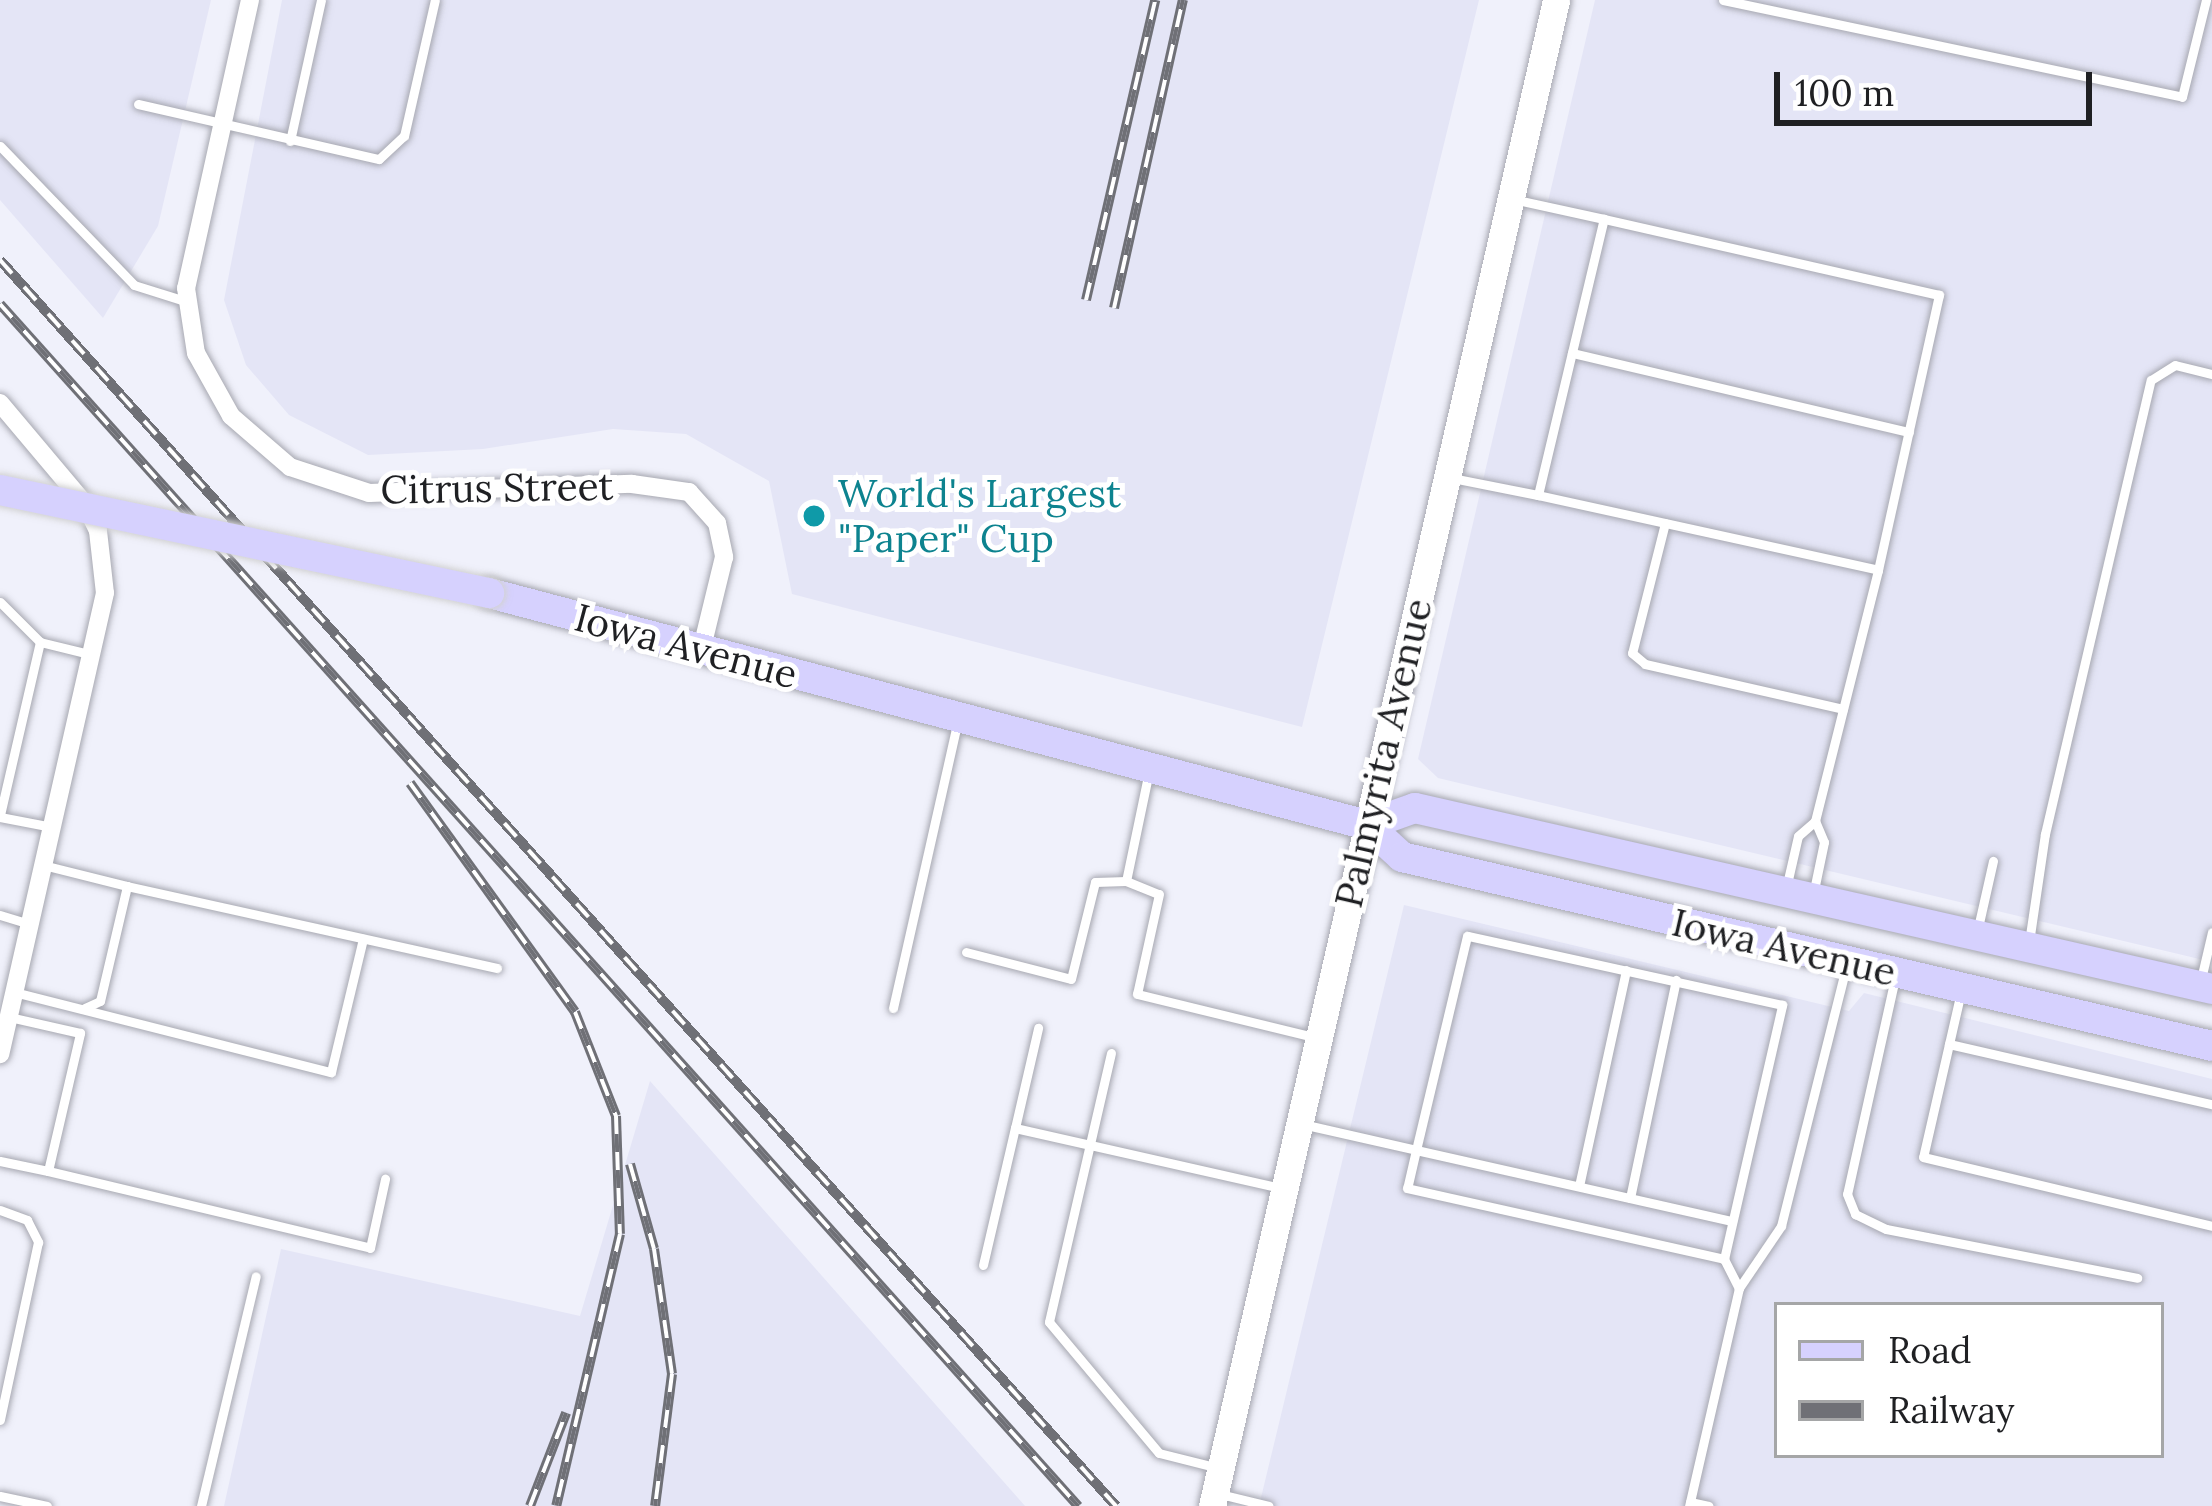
<!DOCTYPE html>
<style>
body{margin:0}
#map{position:relative;width:2212px;height:1506px;overflow:hidden;background:#f0f1fb;font-family:Lora,serif}
div>[style]{position:absolute}
.built>*{inset:0;background:#e4e5f6}
.roads{filter:drop-shadow(0 0 3px #a7a8b1) drop-shadow(0 0 3px #a7a8b1)}
.lane>*{height:9px;margin:-4.5px;padding:0 4.5px;transform-origin:4.5px;border-radius:4.5px;background:#fff}
.street>*{height:18px;margin:-9px;padding:0 9px;transform-origin:9px;border-radius:9px;background:#fff}
.secondary>*{height:27px;margin:-13.5px;padding:0 13.5px;transform-origin:13.5px;border-radius:13.5px;background:#fff}
.primary>*{height:30px;margin:-15px;padding:0 15px;transform-origin:15px;border-radius:15px;background:#d6d1fe}
.rail>*{height:10px;margin-top:-5px;transform-origin:0;background:repeating-linear-gradient(90deg,#fff 0 18px,#6f7076 0 36px);box-sizing:border-box;border-block:3px solid #6f7076}
.bridges{filter:drop-shadow(0 0 3px #d2d2d3) drop-shadow(0 0 3px #d2d2d3)}
.primary-bridge>*{height:30px;margin:-15px;padding:0 15px;transform-origin:15px;border-radius:15px;background:#d6d1fe}
.dots>*{width:33px;height:33px;translate:-50% -50%;box-sizing:border-box;border:6px solid #fff;border-radius:50%}
span{translate:-50% -50%;white-space:nowrap;text-align:center;line-height:1.15;-webkit-text-stroke:10px #fff;paint-order:stroke}
.street-label{font-size:39px;color:#1f2023}
.culture-label{font-size:39px;color:#0d838f}
.left{translate:0 -50%;text-align:left}
.legend{position:absolute;left:1774px;top:1302px;width:390px;height:156px;box-sizing:border-box;background:#fff;border:3px solid #a5a6a7;margin:0;padding:15px 21px;list-style:none;font-size:36px;color:#1f2023}
.legend li{display:flex;align-items:center;gap:24px;height:60px}
.legend b{width:60px;border:3px solid #a5a6a7}
.scale{position:absolute;left:1774px;top:72px;width:318px;height:54px;box-sizing:border-box;border:6px solid #1f2023;border-top:0;padding-left:15px;font-size:36px;line-height:42px;white-space:nowrap;color:#1f2023;-webkit-text-stroke:9px #fff;paint-order:stroke}
</style>
<div id="map">
<div class="built">
<div style="clip-path:polygon(0 0,211px 0,158px 226px,103px 318px,0 200px)"></div>
<div style="clip-path:polygon(282px 0,1479px 0,1302px 727px,792px 594px,769px 481px,686px 434px,613px 429px,483px 449px,368px 455px,289px 415px,246px 365px,224px 300px)"></div>
<div style="clip-path:polygon(1595px 0,2212px 0,2212px 962px,1438px 778px,1418px 759px)"></div>
<div style="clip-path:polygon(evenodd,1404px 905px,1849px 1011px,1864px 993px,2212px 1079px,2212px 1506px,1259px 1506px,1404px 905px,1777px 1305px,2161px 1305px,2161px 1455px,1777px 1455px,1777px 1305px)"></div>
<div style="clip-path:polygon(650px 1081px,1025px 1506px,224px 1506px,281px 1249px,580px 1316px)"></div>
</div>
<div class="roads">
<div class="lane">
<div style="left:1723px;top:0;width:469px;rotate:11.9deg"></div>
<div style="left:2182px;top:97px;width:100px;rotate:-76.1deg"></div>
<div style="left:138px;top:104px;width:247px;rotate:12.9deg"></div>
<div style="left:379px;top:159px;width:34px;rotate:-43deg"></div>
<div style="left:404px;top:136px;width:139px;rotate:-77.2deg"></div>
<div style="left:290px;top:141px;width:144px;rotate:-77.6deg"></div>
<div style="left:0;top:146px;width:193px;rotate:46deg"></div>
<div style="left:134px;top:285px;width:53px;rotate:17.4deg"></div>
<div style="left:1572px;top:353px;width:346px;rotate:13.2deg"></div>
<div style="left:1452px;top:478px;width:88px;rotate:11.2deg"></div>
<div style="left:1538px;top:495px;width:284px;rotate:-76.6deg"></div>
<div style="left:1604px;top:219px;width:93px;rotate:-167.6deg"></div>
<div style="left:1538px;top:495px;width:348px;rotate:12.4deg"></div>
<div style="left:1878px;top:570px;width:282px;rotate:-77.5deg"></div>
<div style="left:1939px;top:295px;width:344px;rotate:-167.2deg"></div>
<div style="left:1665px;top:523px;width:134px;rotate:104.2deg"></div>
<div style="left:1632px;top:653px;width:17px;rotate:40deg"></div>
<div style="left:1645px;top:664px;width:203px;rotate:12.8deg"></div>
<div style="left:0;top:602px;width:57px;rotate:45deg"></div>
<div style="left:1149px;top:771px;width:112px;rotate:101.8deg"></div>
<div style="left:1126px;top:881px;width:35px;rotate:22deg"></div>
<div style="left:1159px;top:894px;width:102px;rotate:102.4deg"></div>
<div style="left:1137px;top:994px;width:181px;rotate:13.7deg"></div>
<div style="left:0;top:815px;width:178px;rotate:-77deg"></div>
<div style="left:40px;top:642px;width:50px;rotate:13.8deg"></div>
<div style="left:0;top:817px;width:53px;rotate:10.9deg"></div>
<div style="left:43px;top:865px;width:87px;rotate:14deg"></div>
<div style="left:127px;top:886px;width:118px;rotate:103.2deg"></div>
<div style="left:100px;top:1001px;width:17px;rotate:155deg"></div>
<div style="left:1787px;top:884px;width:49px;rotate:-77.1deg"></div>
<div style="left:1798px;top:836px;width:23px;rotate:-41deg"></div>
<div style="left:1815px;top:821px;width:259px;rotate:-75.9deg"></div>
<div style="left:127px;top:886px;width:379px;rotate:12.5deg"></div>
<div style="left:1814px;top:890px;width:49px;rotate:-78.2deg"></div>
<div style="left:1824px;top:842px;width:23px;rotate:-113deg"></div>
<div style="left:0;top:915px;width:30px;rotate:17deg"></div>
<div style="left:1977px;top:932px;width:73px;rotate:-77.3deg"></div>
<div style="left:2029px;top:942px;width:109px;rotate:-81.6deg"></div>
<div style="left:2045px;top:834px;width:466px;rotate:-76.9deg"></div>
<div style="left:2151px;top:380px;width:28px;rotate:-32deg"></div>
<div style="left:2175px;top:365px;width:38px;rotate:14deg"></div>
<div style="left:966px;top:952px;width:108px;rotate:14.4deg"></div>
<div style="left:1071px;top:979px;width:100px;rotate:-76.1deg"></div>
<div style="left:1095px;top:882px;width:31px;rotate:-2deg"></div>
<div style="left:1895px;top:978px;width:221px;rotate:102.5deg"></div>
<div style="left:1847px;top:1194px;width:22px;rotate:68deg"></div>
<div style="left:1855px;top:1214px;width:34px;rotate:26deg"></div>
<div style="left:1886px;top:1229px;width:256px;rotate:11deg"></div>
<div style="left:2201px;top:979px;width:48px;rotate:-76.8deg"></div>
<div style="left:14px;top:992px;width:327px;rotate:14.2deg"></div>
<div style="left:331px;top:1072px;width:137px;rotate:-76.5deg"></div>
<div style="left:1960px;top:996px;width:165px;rotate:102.9deg"></div>
<div style="left:1923px;top:1157px;width:297px;rotate:13.4deg"></div>
<div style="left:893px;top:1008px;width:292px;rotate:-77.3deg"></div>
<div style="left:1949px;top:1044px;width:270px;rotate:12.9deg"></div>
<div style="left:1111px;top:1053px;width:276px;rotate:103deg"></div>
<div style="left:1049px;top:1322px;width:171px;rotate:50deg"></div>
<div style="left:1159px;top:1453px;width:58px;rotate:14deg"></div>
<div style="left:1302px;top:1124px;width:117px;rotate:12.8deg"></div>
<div style="left:1416px;top:1150px;width:39px;rotate:103deg"></div>
<div style="left:1407px;top:1188px;width:325px;rotate:12.6deg"></div>
<div style="left:1724px;top:1259px;width:33px;rotate:63deg"></div>
<div style="left:1739px;top:1288px;width:224px;rotate:102.9deg"></div>
<div style="left:1015px;top:1128px;width:103px;rotate:-77deg"></div>
<div style="left:0;top:1161px;width:49px;rotate:11.8deg"></div>
<div style="left:48px;top:1171px;width:142px;rotate:-76.9deg"></div>
<div style="left:80px;top:1033px;width:73px;rotate:-167.3deg"></div>
<div style="left:48px;top:1171px;width:331px;rotate:13.4deg"></div>
<div style="left:370px;top:1248px;width:71px;rotate:-77.7deg"></div>
<div style="left:1579px;top:1186px;width:221px;rotate:-77.7deg"></div>
<div style="left:1630px;top:1198px;width:223px;rotate:-78.1deg"></div>
<div style="left:0;top:1210px;width:29px;rotate:20deg"></div>
<div style="left:27px;top:1220px;width:25px;rotate:63deg"></div>
<div style="left:38px;top:1242px;width:182px;rotate:102.1deg"></div>
<div style="left:1724px;top:1259px;width:261px;rotate:-77.1deg"></div>
<div style="left:1782px;top:1005px;width:322px;rotate:-167.6deg"></div>
<div style="left:1467px;top:936px;width:220px;rotate:103.4deg"></div>
<div style="left:1416px;top:1150px;width:324px;rotate:12.7deg"></div>
<div style="left:983px;top:1265px;width:141px;rotate:-76.9deg"></div>
<div style="left:1015px;top:1128px;width:273px;rotate:12.7deg"></div>
<div style="left:1739px;top:1288px;width:75px;rotate:-55.9deg"></div>
<div style="left:1781px;top:1226px;width:267px;rotate:-75.9deg"></div>
<div style="left:1220px;top:1494px;width:50px;rotate:13.8deg"></div>
<div style="left:0;top:1496px;width:48px;rotate:12deg"></div>
<div style="left:1690px;top:1502px;width:19px;rotate:12deg"></div>
<div style="left:201px;top:1506px;width:236px;rotate:-76.6deg"></div>
</div>
<div class="street">
<div style="left:250px;top:0;width:295px;rotate:102.5deg"></div>
<div style="left:186px;top:288px;width:66px;rotate:81.3deg"></div>
<div style="left:196px;top:353px;width:72px;rotate:60.9deg"></div>
<div style="left:231px;top:416px;width:78px;rotate:40.8deg"></div>
<div style="left:290px;top:467px;width:83px;rotate:18.2deg"></div>
<div style="left:369px;top:493px;width:263px;rotate:-2deg"></div>
<div style="left:632px;top:484px;width:58px;rotate:8deg"></div>
<div style="left:689px;top:492px;width:42px;rotate:47.9deg"></div>
<div style="left:717px;top:523px;width:35px;rotate:78deg"></div>
<div style="left:724px;top:557px;width:93px;rotate:103.7deg"></div>
<div style="left:0;top:403px;width:132px;rotate:49.9deg"></div>
<div style="left:85px;top:504px;width:30px;rotate:64deg"></div>
<div style="left:98px;top:531px;width:62px;rotate:83.6deg"></div>
<div style="left:105px;top:593px;width:473px;rotate:102.8deg"></div>
</div>
<div class="secondary">
<div style="left:1212px;top:1506px;width:1545px;rotate:-77.13deg"></div>
</div>
<div class="primary">
<div style="left:489px;top:593px;width:908px;rotate:14.8deg"></div>
<div style="left:1367px;top:825px;width:47px;rotate:42.4deg"></div>
<div style="left:1402px;top:857px;width:832px;rotate:13.13deg"></div>
<div style="left:1367px;top:825px;width:51px;rotate:-19.5deg"></div>
<div style="left:1415px;top:808px;width:817px;rotate:12.79deg"></div>
</div>
</div>
<div class="rail">
<div style="left:0;top:260px;width:1673px;rotate:48.15deg"></div>
<div style="left:1086px;top:300px;width:308px;rotate:-77deg"></div>
<div style="left:0;top:304px;width:1615px;rotate:48.11deg"></div>
<div style="left:1114px;top:308px;width:316px;rotate:-77.4deg"></div>
<div style="left:410px;top:783px;width:282px;rotate:54.2deg"></div>
<div style="left:575px;top:1012px;width:112px;rotate:68.5deg"></div>
<div style="left:616px;top:1116px;width:118px;rotate:88.1deg"></div>
<div style="left:620px;top:1234px;width:279px;rotate:103.2deg"></div>
<div style="left:630px;top:1164px;width:88px;rotate:74.2deg"></div>
<div style="left:654px;top:1249px;width:126px;rotate:81.8deg"></div>
<div style="left:672px;top:1374px;width:133px;rotate:97.3deg"></div>
<div style="left:530px;top:1506px;width:100px;rotate:-68.8deg"></div>
</div>
<div class="bridges">
<div class="primary-bridge">
<div style="left:0;top:490px;width:500px;rotate:11.9deg"></div>
</div>
</div>
<div class="dots">
<div style="left:814px;top:516px;background:#0f9aa8"></div>
</div>
<div class="street-label">
<span style="left:497px;top:488px;rotate:-1deg">Citrus Street</span>
<span style="left:686px;top:646px;rotate:15deg">Iowa Avenue</span>
<span style="left:1383px;top:753px;rotate:-77deg">Palmyrita Avenue</span>
<span style="left:1784px;top:947px;rotate:13deg">Iowa Avenue</span>
</div>
<div class="culture-label">
<span class="left" style="left:838px;top:516px">World's Largest<br>"Paper" Cup</span>
</div>
<ul class="legend">
<li><b style="height:15px;background:#d6d1fe"></b>Road</li>
<li><b style="height:15px;background:#6f7076"></b>Railway</li>
</ul>
<div class="scale">100 m</div>
</div>
